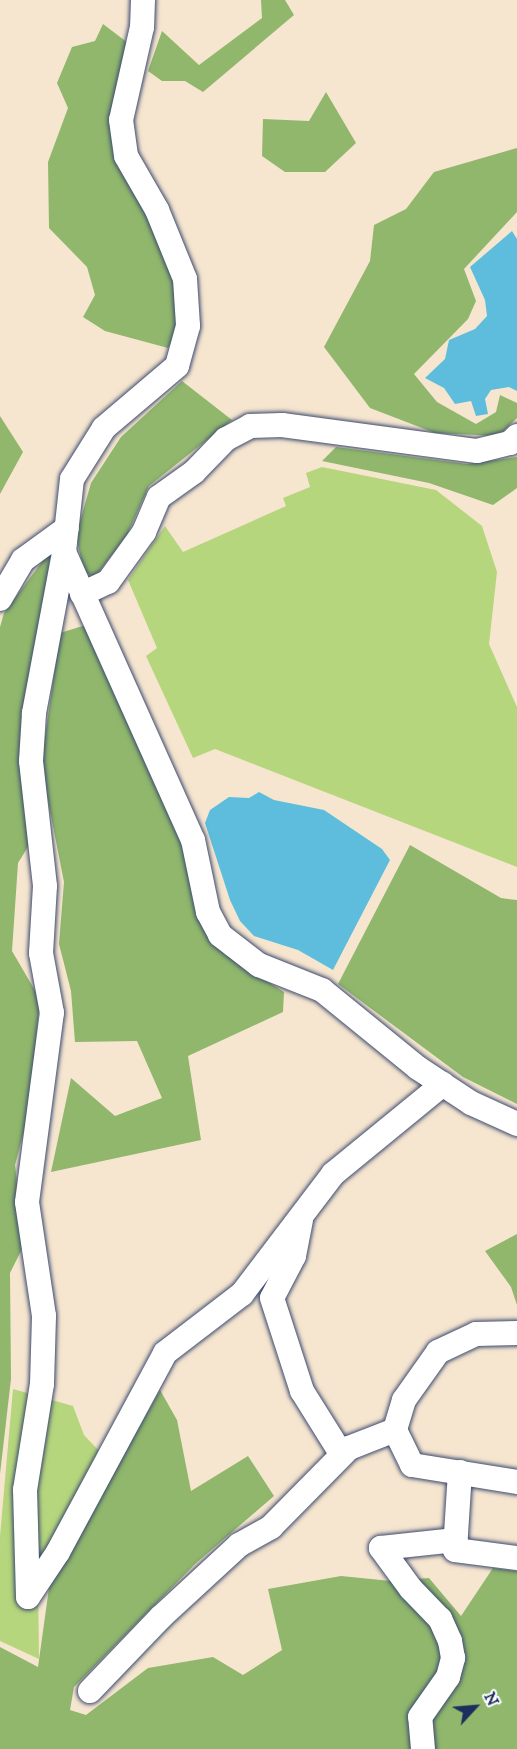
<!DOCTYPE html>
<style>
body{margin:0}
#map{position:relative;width:517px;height:1749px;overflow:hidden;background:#f6e6d0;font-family:"IM FELL DW Pica",serif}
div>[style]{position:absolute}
.green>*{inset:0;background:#b6d67d}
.forest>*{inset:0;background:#90b76c}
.water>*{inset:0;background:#5ebddc}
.roads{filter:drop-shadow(0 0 2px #3c4a6f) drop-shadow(0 0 2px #3c4a6f)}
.street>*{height:24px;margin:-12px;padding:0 12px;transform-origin:12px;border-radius:12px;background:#fff}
span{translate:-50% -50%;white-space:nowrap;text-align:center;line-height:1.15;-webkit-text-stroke:4.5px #fff;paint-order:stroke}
.north{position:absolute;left:445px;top:1677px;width:60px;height:60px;-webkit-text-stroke:4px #fff;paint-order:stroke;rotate:64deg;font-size:16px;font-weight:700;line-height:24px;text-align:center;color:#1b2f5e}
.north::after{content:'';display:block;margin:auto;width:21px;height:27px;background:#1b2f5e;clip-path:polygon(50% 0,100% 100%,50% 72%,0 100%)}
</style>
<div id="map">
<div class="green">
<div style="clip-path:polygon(322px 467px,436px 490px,482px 526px,497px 572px,489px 644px,517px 707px,517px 867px,215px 749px,193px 758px,146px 656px,157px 648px,128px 580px,165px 526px,183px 552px,286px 506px,283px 498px,310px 487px,306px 473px)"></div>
<div style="clip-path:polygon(13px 1389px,73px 1406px,84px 1435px,99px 1451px,38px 1578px,39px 1659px,0 1641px,0 1536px)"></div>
</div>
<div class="forest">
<div style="clip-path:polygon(261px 0,285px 0,294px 15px,203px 92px,185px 81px,162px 81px,148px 71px,162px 31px,199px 65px,262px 18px)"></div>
<div style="clip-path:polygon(103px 24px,128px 43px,114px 119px,146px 212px,175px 276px,183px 321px,168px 348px,105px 331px,83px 317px,95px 295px,87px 267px,49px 228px,48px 162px,68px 108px,57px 83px,72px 47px,95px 41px)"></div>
<div style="clip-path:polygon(326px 92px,356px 143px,325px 172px,285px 172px,262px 156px,263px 119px,309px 121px)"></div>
<div style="clip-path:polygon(517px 148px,517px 212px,464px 269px,476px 301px,468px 319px,414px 374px,437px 402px,476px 424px,496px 412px,500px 395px,517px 403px,517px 418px,498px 436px,435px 433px,370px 408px,324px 347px,370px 261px,374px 225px,406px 209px,434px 172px)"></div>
<div style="clip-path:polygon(182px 381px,232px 420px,149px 486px,127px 535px,95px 577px,84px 572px,76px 536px,91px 483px,121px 437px)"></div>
<div style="clip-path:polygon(0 416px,23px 452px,0 494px)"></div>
<div style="clip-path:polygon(336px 447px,467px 464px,517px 457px,517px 488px,493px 505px,429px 483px,322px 461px)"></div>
<div style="clip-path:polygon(53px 547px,31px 842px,18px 863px,12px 951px,40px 999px,29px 1112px,15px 1165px,24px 1245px,10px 1273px,11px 1379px,0 1474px,0 627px,4px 613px)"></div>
<div style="clip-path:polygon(86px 625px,182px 840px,196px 915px,224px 954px,284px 992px,283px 1012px,188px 1056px,201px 1140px,51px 1172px,71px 1078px,115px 1116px,162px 1098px,137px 1041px,75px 1042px,71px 991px,59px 944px,64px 882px,41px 765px,60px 633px)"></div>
<div style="clip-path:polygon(410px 845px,501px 898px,517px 900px,517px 1104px,463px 1077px,338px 984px)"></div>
<div style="clip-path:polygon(517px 1234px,517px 1305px,511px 1287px,485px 1251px)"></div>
<div style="clip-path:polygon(160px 1390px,177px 1420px,191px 1491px,248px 1456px,274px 1496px,195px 1564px,74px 1687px,70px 1710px,86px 1715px,148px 1668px,213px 1657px,243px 1675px,282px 1650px,268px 1589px,341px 1576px,391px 1581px,429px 1578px,461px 1616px,493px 1568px,517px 1571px,517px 1749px,0 1749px,0 1647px,38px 1667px,49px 1588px)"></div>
</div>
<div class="water">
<div style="clip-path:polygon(512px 231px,517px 239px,517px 391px,509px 387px,491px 390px,485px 399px,488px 414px,476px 416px,471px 401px,455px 404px,444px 388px,425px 378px,445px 359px,449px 340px,475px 329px,487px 316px,485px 300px,470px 267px)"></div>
<div style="clip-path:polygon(259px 792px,274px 800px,324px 810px,382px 849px,390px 860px,333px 970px,298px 950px,254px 936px,240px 921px,230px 900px,205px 823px,210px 810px,229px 797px,249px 798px)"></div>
</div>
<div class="roads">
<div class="street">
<div style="left:143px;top:0;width:27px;rotate:92deg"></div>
<div style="left:142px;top:27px;width:95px;rotate:102.7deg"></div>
<div style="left:121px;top:120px;width:36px;rotate:82deg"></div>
<div style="left:126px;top:156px;width:62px;rotate:60.1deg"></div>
<div style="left:157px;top:210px;width:74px;rotate:67.9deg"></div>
<div style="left:185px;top:279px;width:47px;rotate:86.3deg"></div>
<div style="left:188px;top:326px;width:41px;rotate:105.4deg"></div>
<div style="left:177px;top:366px;width:96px;rotate:139.7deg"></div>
<div style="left:104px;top:428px;width:60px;rotate:122.1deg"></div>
<div style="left:72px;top:479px;width:73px;rotate:96.3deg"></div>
<div style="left:64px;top:552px;width:316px;rotate:65.9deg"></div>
<div style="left:193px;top:840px;width:74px;rotate:78.2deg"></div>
<div style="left:208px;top:912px;width:26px;rotate:62deg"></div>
<div style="left:220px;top:935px;width:49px;rotate:37.6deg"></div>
<div style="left:259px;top:965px;width:68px;rotate:21.6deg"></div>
<div style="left:322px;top:990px;width:124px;rotate:39.1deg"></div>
<div style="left:418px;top:1068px;width:64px;rotate:33.4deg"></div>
<div style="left:471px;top:1103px;width:51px;rotate:24.5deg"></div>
<div style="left:82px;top:594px;width:29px;rotate:-25deg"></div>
<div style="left:108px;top:582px;width:62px;rotate:-54.2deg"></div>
<div style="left:144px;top:532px;width:38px;rotate:-67deg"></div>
<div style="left:159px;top:497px;width:43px;rotate:-35.5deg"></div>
<div style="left:194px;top:472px;width:46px;rotate:-45.9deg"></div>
<div style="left:226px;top:439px;width:27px;rotate:-28deg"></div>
<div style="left:250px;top:426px;width:32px;rotate:-2deg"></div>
<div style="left:282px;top:425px;width:197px;rotate:7.6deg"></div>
<div style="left:477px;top:451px;width:34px;rotate:-14deg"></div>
<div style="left:510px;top:443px;width:10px;rotate:-45deg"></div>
<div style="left:0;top:599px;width:45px;rotate:-59.5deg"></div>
<div style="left:23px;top:560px;width:54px;rotate:-36deg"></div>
<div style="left:301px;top:1220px;width:37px;rotate:101deg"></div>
<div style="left:294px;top:1256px;width:47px;rotate:117.6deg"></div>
<div style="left:272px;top:1298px;width:98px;rotate:72.1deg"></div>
<div style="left:302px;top:1391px;width:75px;rotate:58deg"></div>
<div style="left:517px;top:1333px;width:41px;rotate:178.6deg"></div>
<div style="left:476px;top:1334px;width:42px;rotate:154.7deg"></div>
<div style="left:438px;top:1352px;width:59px;rotate:125.3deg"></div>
<div style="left:404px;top:1400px;width:31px;rotate:107deg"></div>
<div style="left:395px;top:1430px;width:39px;rotate:64deg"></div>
<div style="left:412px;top:1465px;width:106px;rotate:9.2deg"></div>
<div style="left:460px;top:1472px;width:78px;rotate:93.7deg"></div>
<div style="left:455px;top:1550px;width:63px;rotate:7.4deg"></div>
<div style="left:28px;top:1597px;width:107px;rotate:-91.6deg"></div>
<div style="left:25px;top:1490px;width:107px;rotate:-80.9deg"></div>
<div style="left:42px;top:1384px;width:68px;rotate:-88.3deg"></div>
<div style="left:44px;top:1316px;width:115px;rotate:-98.5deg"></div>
<div style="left:27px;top:1202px;width:191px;rotate:-82.5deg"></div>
<div style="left:52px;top:1013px;width:61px;rotate:-100.4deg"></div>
<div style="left:41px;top:953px;width:67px;rotate:-86.6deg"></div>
<div style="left:45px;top:886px;width:126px;rotate:-96.4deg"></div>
<div style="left:31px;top:761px;width:48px;rotate:-86.4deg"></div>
<div style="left:34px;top:713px;width:164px;rotate:-79.4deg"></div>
<div style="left:28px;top:1597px;width:54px;rotate:-56.3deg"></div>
<div style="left:58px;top:1552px;width:226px;rotate:-61.7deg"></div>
<div style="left:165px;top:1353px;width:97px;rotate:-37.5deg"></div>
<div style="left:242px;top:1294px;width:151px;rotate:-52.8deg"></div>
<div style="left:333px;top:1174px;width:142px;rotate:-39.3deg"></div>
<div style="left:90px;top:1691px;width:103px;rotate:-46.2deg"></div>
<div style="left:161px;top:1617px;width:106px;rotate:-42.7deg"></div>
<div style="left:239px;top:1545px;width:37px;rotate:-29deg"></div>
<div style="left:271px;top:1527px;width:111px;rotate:-45.4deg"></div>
<div style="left:349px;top:1448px;width:49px;rotate:-21.4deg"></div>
<div style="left:423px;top:1749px;width:32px;rotate:-95deg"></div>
<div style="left:420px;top:1717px;width:49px;rotate:-55deg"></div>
<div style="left:448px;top:1677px;width:20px;rotate:-75deg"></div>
<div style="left:453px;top:1658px;width:17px;rotate:-100deg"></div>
<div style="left:450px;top:1641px;width:24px;rotate:-114deg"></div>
<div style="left:440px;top:1619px;width:42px;rotate:-134deg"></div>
<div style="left:411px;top:1589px;width:51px;rotate:-126.2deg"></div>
<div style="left:381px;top:1548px;width:75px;rotate:-6.1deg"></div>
</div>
</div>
<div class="north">N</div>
</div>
